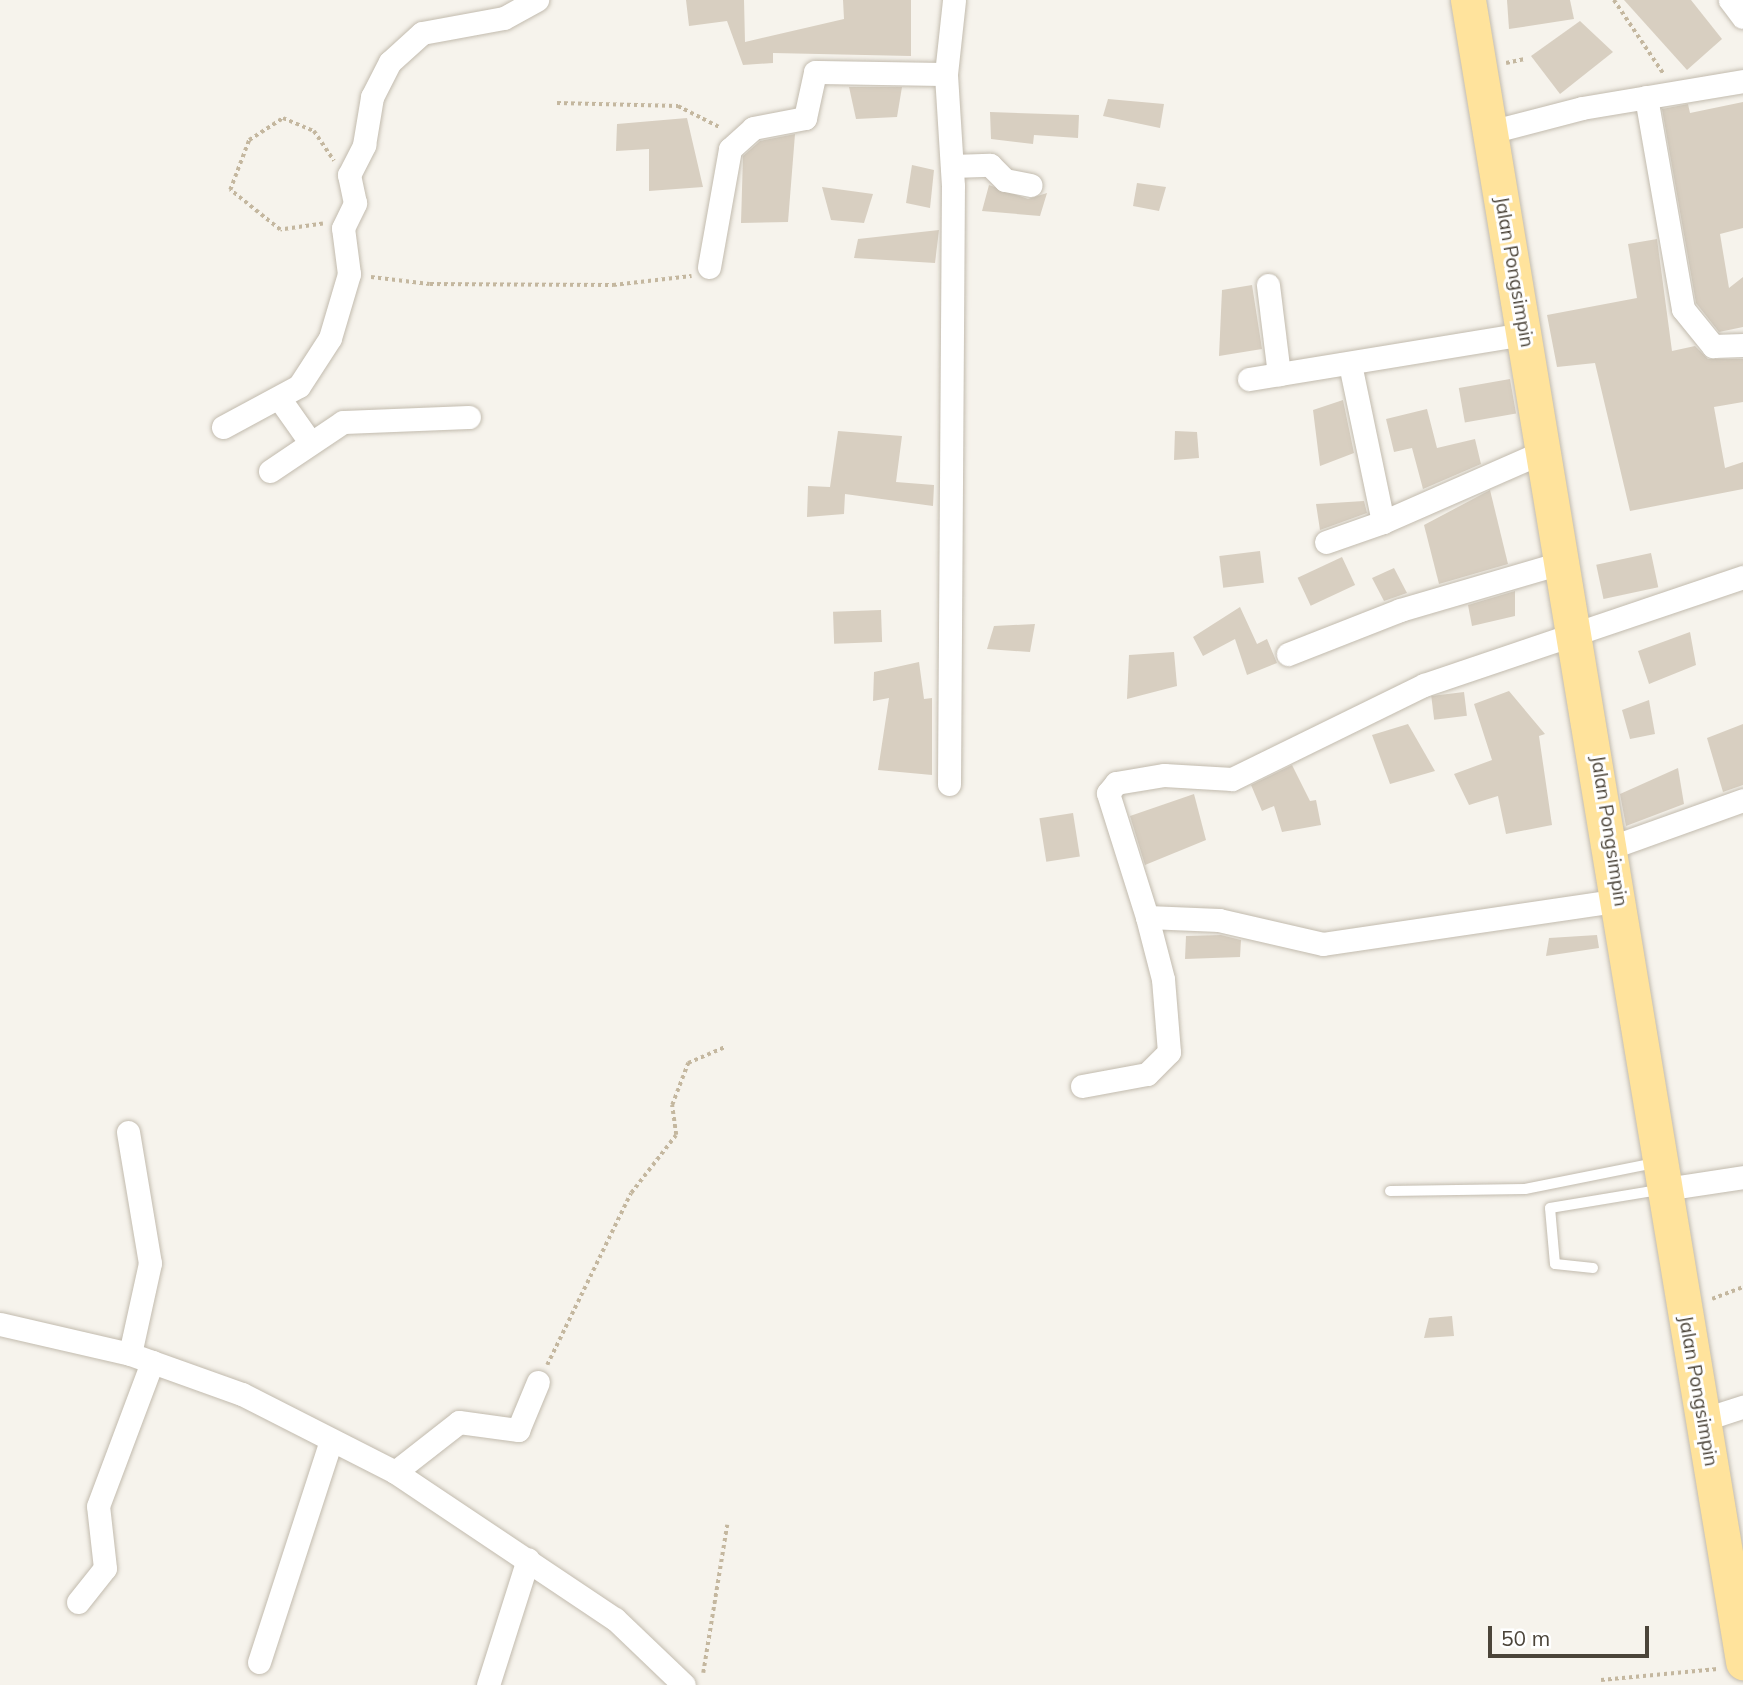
<!DOCTYPE html>
<style>
body{margin:0}
#map{position:relative;width:1743px;height:1685px;overflow:hidden;background:#f6f3ec;font-family:Mulish,sans-serif}
div>[style]{position:absolute}
.building>*{inset:0;background:#d8cfc1;transform-origin:0 0}
.path>*{height:3.5px;margin-top:-1.75px;transform-origin:0;background:repeating-linear-gradient(90deg,#c4b79f 0 3.5px,transparent 0 7px)}
.roads{filter:drop-shadow(0 0 2px #c2bbae) drop-shadow(0 0 2px #c2bbae)}
.service>*{height:10px;margin:-5px;padding:0 5px;transform-origin:5px;border-radius:5px;background:#fff}
.minor>*{height:23px;margin:-11.5px;padding:0 11.5px;transform-origin:11.5px;border-radius:11.5px;background:#fff}
.primary>*{height:35px;margin:-17.5px;padding:0 17.5px;transform-origin:17.5px;border-radius:17.5px;background:#ffe39c}
span{translate:-50% -50%;white-space:nowrap;text-align:center;line-height:1.15;-webkit-text-stroke:6px #fff;paint-order:stroke}
.street-label{font-size:19px;color:#4b4439}
.scale{position:absolute;left:1488px;top:1626px;width:161px;height:32px;box-sizing:border-box;border:4px solid #4b4439;border-top:0;padding-left:9px;font-size:21px;line-height:24px;white-space:nowrap;color:#4b4439;-webkit-text-stroke:5px #fff;paint-order:stroke}
</style>
<div id="map">
<div class="building">
<div style="clip-path:polygon(686px 0,744px 0,745px 42px,844px 19px,843px 0,911px 0,911px 56px,773px 53px,773px 63px,743px 65px,727px 21px,689px 26px)"></div>
<div style="clip-path:polygon(1507px 0,1570px 0,1574px 19px,1509px 29px)"></div>
<div style="clip-path:polygon(1624px 0,1691px 0,1722px 39px,1687px 70px)"></div>
<div style="clip-path:polygon(1580px 21px,1613px 52px,1560px 94px,1531px 56px)"></div>
<div style="clip-path:polygon(849px 87px,902px 87px,897px 117px,856px 119px)"></div>
<div style="clip-path:polygon(1108px 99px,1164px 104px,1160px 128px,1103px 116px)"></div>
<div style="clip-path:polygon(1743px 102px,1743px 228px,1720px 234px,1729px 288px,1743px 277px,1743px 327px,1719px 332px,1696px 303px,1662px 109px,1688px 104px,1690px 113px)"></div>
<div style="clip-path:polygon(990px 112px,1079px 115px,1078px 138px,1034px 135px,1033px 144px,991px 139px)"></div>
<div style="clip-path:polygon(687px 118px,703px 187px,649px 191px,649px 149px,616px 151px,617px 124px)"></div>
<div style="clip-path:polygon(795px 134px,788px 222px,741px 223px,743px 156px,760px 141px)"></div>
<div style="clip-path:polygon(912px 165px,934px 170px,930px 208px,906px 203px)"></div>
<div style="clip-path:polygon(1137px 183px,1166px 187px,1159px 211px,1133px 206px)"></div>
<div style="clip-path:polygon(989px 185px,1028px 199px,1047px 193px,1040px 216px,982px 211px)"></div>
<div style="clip-path:polygon(822px 187px,873px 194px,864px 223px,831px 220px)"></div>
<div style="clip-path:polygon(939px 230px,935px 263px,854px 258px,858px 239px)"></div>
<div style="clip-path:polygon(1657px 239px,1672px 351px,1695px 346px,1708px 359px,1743px 359px,1743px 402px,1714px 407px,1725px 468px,1743px 462px,1743px 489px,1630px 511px,1595px 363px,1557px 367px,1547px 315px,1637px 298px,1628px 244px)"></div>
<div style="clip-path:polygon(1252px 285px,1262px 349px,1219px 356px,1222px 290px)"></div>
<div style="left:1510px;top:379px;width:35px;height:52px;rotate:80deg"></div>
<div style="clip-path:polygon(1343px 400px,1354px 453px,1320px 466px,1313px 410px)"></div>
<div style="clip-path:polygon(1427px 409px,1437px 448px,1475px 439px,1481px 464px,1423px 489px,1412px 448px,1394px 452px,1386px 419px)"></div>
<div style="clip-path:polygon(838px 431px,902px 436px,896px 482px,934px 485px,933px 506px,845px 494px,844px 514px,807px 517px,808px 486px,830px 487px)"></div>
<div style="clip-path:polygon(1175px 431px,1197px 432px,1199px 458px,1174px 460px)"></div>
<div style="clip-path:polygon(1490px 490px,1508px 564px,1439px 584px,1424px 525px)"></div>
<div style="clip-path:polygon(1364px 501px,1367px 513px,1320px 530px,1316px 504px)"></div>
<div style="left:1260px;top:551px;width:32px;height:41px;rotate:83deg"></div>
<div style="left:1651px;top:553px;width:35px;height:56px;rotate:78deg"></div>
<div style="left:1342px;top:557px;width:31px;height:49px;rotate:65deg"></div>
<div style="clip-path:polygon(1394px 568px,1407px 593px,1384px 601px,1372px 578px)"></div>
<div style="clip-path:polygon(1515px 591px,1515px 616px,1472px 626px,1468px 605px)"></div>
<div style="clip-path:polygon(1240px 607px,1257px 644px,1267px 639px,1277px 663px,1247px 675px,1235px 639px,1203px 656px,1193px 637px)"></div>
<div style="left:881px;top:610px;width:32px;height:48px;rotate:88deg"></div>
<div style="clip-path:polygon(1035px 624px,1030px 652px,987px 649px,994px 626px)"></div>
<div style="clip-path:polygon(1690px 632px,1696px 665px,1649px 684px,1638px 651px)"></div>
<div style="clip-path:polygon(1174px 652px,1177px 686px,1127px 699px,1129px 655px)"></div>
<div style="clip-path:polygon(919px 662px,924px 699px,932px 698px,932px 775px,878px 770px,889px 698px,873px 701px,874px 672px)"></div>
<div style="clip-path:polygon(1509px 691px,1545px 734px,1539px 736px,1552px 825px,1506px 834px,1498px 796px,1469px 805px,1454px 774px,1492px 760px,1474px 704px)"></div>
<div style="left:1464px;top:692px;width:24px;height:33px;rotate:83deg"></div>
<div style="clip-path:polygon(1649px 700px,1655px 734px,1630px 739px,1622px 710px)"></div>
<div style="clip-path:polygon(1408px 724px,1435px 771px,1390px 784px,1372px 735px)"></div>
<div style="clip-path:polygon(1743px 724px,1743px 785px,1723px 792px,1707px 738px)"></div>
<div style="clip-path:polygon(1292px 765px,1310px 801px,1316px 800px,1321px 825px,1282px 832px,1274px 806px,1262px 811px,1251px 785px)"></div>
<div style="clip-path:polygon(1678px 768px,1684px 804px,1626px 826px,1620px 794px)"></div>
<div style="clip-path:polygon(1194px 794px,1206px 840px,1145px 865px,1130px 816px)"></div>
<div style="left:1073px;top:813px;width:44px;height:34px;rotate:81deg"></div>
<div style="clip-path:polygon(1221px 935px,1241px 940px,1240px 957px,1185px 959px,1186px 936px)"></div>
<div style="clip-path:polygon(1597px 935px,1599px 948px,1546px 956px,1549px 938px)"></div>
<div style="clip-path:polygon(1452px 1316px,1454px 1336px,1424px 1338px,1429px 1318px)"></div>
</div>
<div class="path">
<div style="left:1614px;top:0;width:88px;rotate:56.1deg"></div>
<div style="left:1506px;top:63px;width:19px;rotate:-12deg"></div>
<div style="left:557px;top:103px;width:121px;rotate:1.4deg"></div>
<div style="left:678px;top:106px;width:48px;rotate:27.1deg"></div>
<div style="left:323px;top:224px;width:43px;rotate:172.1deg"></div>
<div style="left:280px;top:230px;width:64px;rotate:-141.3deg"></div>
<div style="left:230px;top:190px;width:53px;rotate:-69.2deg"></div>
<div style="left:249px;top:140px;width:40px;rotate:-32.9deg"></div>
<div style="left:283px;top:118px;width:34px;rotate:23deg"></div>
<div style="left:314px;top:131px;width:36px;rotate:56deg"></div>
<div style="left:371px;top:277px;width:59px;rotate:6.8deg"></div>
<div style="left:430px;top:284px;width:183px;rotate:0.3deg"></div>
<div style="left:613px;top:285px;width:79px;rotate:-6.6deg"></div>
<div style="left:1712px;top:1299px;width:33px;rotate:-21deg"></div>
<div style="left:547px;top:1365px;width:191px;rotate:-64deg"></div>
<div style="left:631px;top:1193px;width:73px;rotate:-52.2deg"></div>
<div style="left:676px;top:1135px;width:30px;rotate:-98deg"></div>
<div style="left:672px;top:1105px;width:45px;rotate:-69.1deg"></div>
<div style="left:688px;top:1063px;width:40px;rotate:-23.4deg"></div>
<div style="left:703px;top:1673px;width:150px;rotate:-80.8deg"></div>
<div style="left:1601px;top:1680px;width:117px;rotate:-5.4deg"></div>
</div>
<div class="roads">
<div class="service">
<div style="left:1390px;top:1191px;width:135px;rotate:-0.8deg"></div>
<div style="left:1525px;top:1189px;width:133px;rotate:-11.3deg"></div>
<div style="left:1593px;top:1268px;width:38px;rotate:-174deg"></div>
<div style="left:1555px;top:1264px;width:56px;rotate:-95.1deg"></div>
<div style="left:1550px;top:1208px;width:110px;rotate:-9.4deg"></div>
</div>
<div class="minor">
<div style="left:1730px;top:0;width:21px;rotate:53deg"></div>
<div style="left:1646px;top:97px;width:215px;rotate:80.1deg"></div>
<div style="left:1683px;top:309px;width:48px;rotate:51deg"></div>
<div style="left:1713px;top:346px;width:30px;rotate:-2deg"></div>
<div style="left:1490px;top:132px;width:95px;rotate:-14.6deg"></div>
<div style="left:1582px;top:108px;width:163px;rotate:-9.5deg"></div>
<div style="left:952px;top:166px;width:38px;rotate:-2deg"></div>
<div style="left:990px;top:165px;width:21px;rotate:45deg"></div>
<div style="left:1005px;top:180px;width:26px;rotate:11deg"></div>
<div style="left:709px;top:267px;width:120px;rotate:-79.9deg"></div>
<div style="left:730px;top:149px;width:31px;rotate:-42deg"></div>
<div style="left:753px;top:128px;width:53px;rotate:-10.9deg"></div>
<div style="left:805px;top:118px;width:47px;rotate:-77.7deg"></div>
<div style="left:815px;top:72px;width:131px;rotate:0.9deg"></div>
<div style="left:1268px;top:285px;width:90px;rotate:83deg"></div>
<div style="left:1249px;top:379px;width:280px;rotate:-9.3deg"></div>
<div style="left:279px;top:398px;width:54px;rotate:54.8deg"></div>
<div style="left:223px;top:427px;width:86px;rotate:-28.3deg"></div>
<div style="left:299px;top:386px;width:57px;rotate:-57.1deg"></div>
<div style="left:330px;top:338px;width:67px;rotate:-73.5deg"></div>
<div style="left:349px;top:274px;width:46px;rotate:-97.4deg"></div>
<div style="left:343px;top:228px;width:28px;rotate:-64deg"></div>
<div style="left:355px;top:203px;width:29px;rotate:-102deg"></div>
<div style="left:349px;top:175px;width:34px;rotate:-63deg"></div>
<div style="left:364px;top:145px;width:49px;rotate:-80.5deg"></div>
<div style="left:372px;top:97px;width:39px;rotate:-63deg"></div>
<div style="left:390px;top:62px;width:43px;rotate:-42.2deg"></div>
<div style="left:422px;top:33px;width:83px;rotate:-10.4deg"></div>
<div style="left:504px;top:18px;width:38px;rotate:-29deg"></div>
<div style="left:270px;top:471px;width:88px;rotate:-33.9deg"></div>
<div style="left:343px;top:422px;width:126px;rotate:-2.3deg"></div>
<div style="left:1383px;top:522px;width:177px;rotate:-23.7deg"></div>
<div style="left:1326px;top:542px;width:60px;rotate:-19.3deg"></div>
<div style="left:1383px;top:522px;width:161px;rotate:-101.8deg"></div>
<div style="left:1288px;top:654px;width:120px;rotate:-21.4deg"></div>
<div style="left:1400px;top:610px;width:171px;rotate:-16.3deg"></div>
<div style="left:949px;top:784px;width:598px;rotate:-89.62deg"></div>
<div style="left:953px;top:186px;width:112px;rotate:-93.6deg"></div>
<div style="left:946px;top:74px;width:74px;rotate:-83.8deg"></div>
<div style="left:1612px;top:847px;width:139px;rotate:-19.7deg"></div>
<div style="left:1621px;top:900px;width:301px;rotate:171.6deg"></div>
<div style="left:1323px;top:944px;width:107px;rotate:-167deg"></div>
<div style="left:1219px;top:920px;width:72px;rotate:-177.6deg"></div>
<div style="left:1147px;top:917px;width:130px;rotate:-107.5deg"></div>
<div style="left:1108px;top:793px;width:13px;rotate:-51deg"></div>
<div style="left:1116px;top:783px;width:49px;rotate:-9.5deg"></div>
<div style="left:1164px;top:775px;width:68px;rotate:3.4deg"></div>
<div style="left:1232px;top:779px;width:214px;rotate:-26.1deg"></div>
<div style="left:1424px;top:685px;width:337px;rotate:-18.7deg"></div>
<div style="left:1082px;top:1086px;width:66px;rotate:-10.5deg"></div>
<div style="left:1147px;top:1074px;width:31px;rotate:-45deg"></div>
<div style="left:1169px;top:1052px;width:73px;rotate:-94.7deg"></div>
<div style="left:1163px;top:979px;width:64px;rotate:-104.5deg"></div>
<div style="left:128px;top:1132px;width:133px;rotate:80.5deg"></div>
<div style="left:150px;top:1263px;width:93px;rotate:102.4deg"></div>
<div style="left:1665px;top:1189px;width:79px;rotate:-8.7deg"></div>
<div style="left:0;top:1324px;width:133px;rotate:13deg"></div>
<div style="left:130px;top:1354px;width:119px;rotate:19.7deg"></div>
<div style="left:242px;top:1394px;width:172px;rotate:27deg"></div>
<div style="left:395px;top:1472px;width:265px;rotate:33.8deg"></div>
<div style="left:615px;top:1619px;width:95px;rotate:43.7deg"></div>
<div style="left:1705px;top:1419px;width:40px;rotate:-18deg"></div>
<div style="left:395px;top:1472px;width:81px;rotate:-38deg"></div>
<div style="left:459px;top:1422px;width:60px;rotate:7.7deg"></div>
<div style="left:518px;top:1430px;width:52px;rotate:-67.4deg"></div>
<div style="left:78px;top:1602px;width:43px;rotate:-51.5deg"></div>
<div style="left:105px;top:1568px;width:62px;rotate:-96.4deg"></div>
<div style="left:98px;top:1506px;width:154px;rotate:-69.4deg"></div>
<div style="left:259px;top:1662px;width:233px;rotate:-72deg"></div>
<div style="left:488px;top:1685px;width:132px;rotate:-72.4deg"></div>
</div>
<div class="primary">
<div style="left:1468px;top:0;width:1685px;rotate:80.6deg"></div>
</div>
</div>
<div class="street-label">
<span style="left:1514px;top:272px;rotate:80deg">Jalan Pongsimpin</span>
<span style="left:1609px;top:831px;rotate:81deg">Jalan Pongsimpin</span>
<span style="left:1698px;top:1391px;rotate:80deg">Jalan Pongsimpin</span>
</div>
<div class="scale">50 m</div>
</div>
